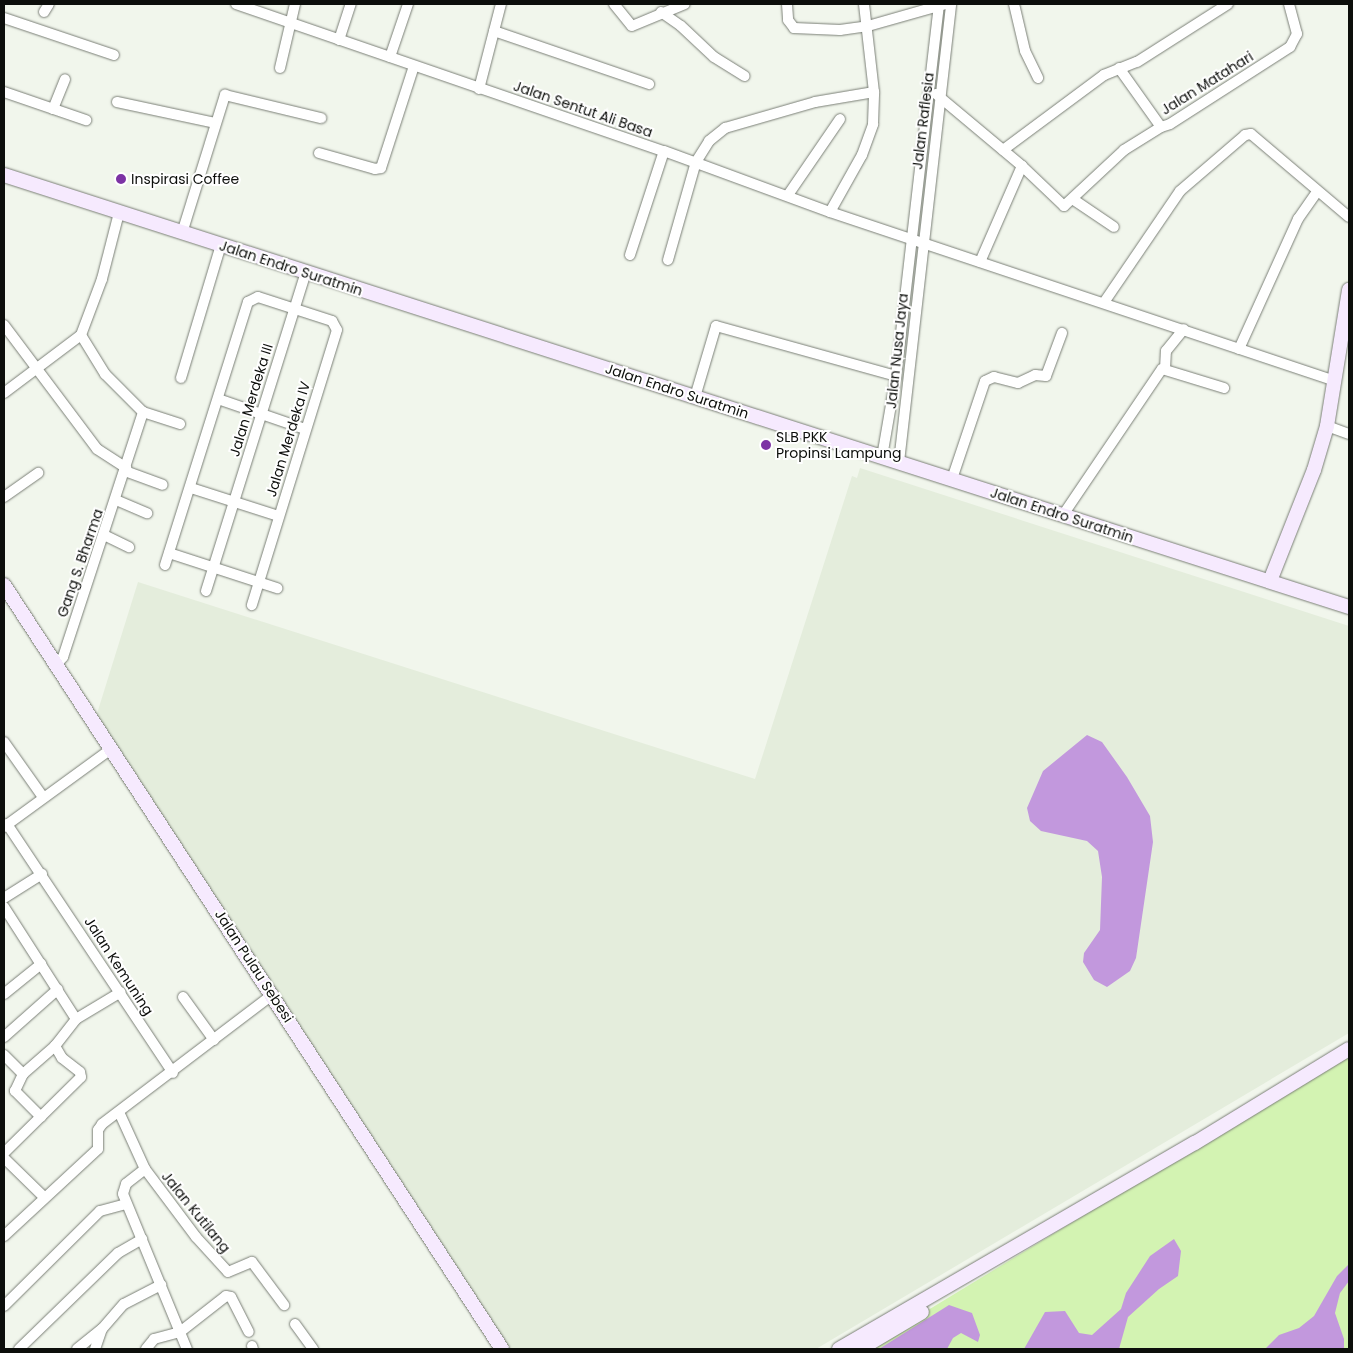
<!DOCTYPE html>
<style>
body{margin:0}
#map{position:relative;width:1353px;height:1353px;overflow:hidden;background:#f1f6ec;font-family:Poppins,sans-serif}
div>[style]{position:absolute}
.built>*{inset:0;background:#e4eddc}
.green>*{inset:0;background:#d3f3b2}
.water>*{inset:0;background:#c298dd}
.roads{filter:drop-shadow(0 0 1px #7a7f76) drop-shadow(0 0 1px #7a7f76)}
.street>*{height:10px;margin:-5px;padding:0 5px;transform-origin:5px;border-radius:5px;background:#fff}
.secondary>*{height:14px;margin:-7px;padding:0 7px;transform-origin:7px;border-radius:7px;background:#f6eafe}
.dots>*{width:14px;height:14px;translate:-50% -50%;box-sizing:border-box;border:2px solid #fff;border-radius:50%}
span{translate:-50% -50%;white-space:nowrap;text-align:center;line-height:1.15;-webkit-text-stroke:4px #fff;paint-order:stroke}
.street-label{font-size:14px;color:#0c0e0b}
.poi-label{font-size:14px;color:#0c0e0b}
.left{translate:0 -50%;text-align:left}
.frame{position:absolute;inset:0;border:5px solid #0c0e0b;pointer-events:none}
</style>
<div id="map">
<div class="built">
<div style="clip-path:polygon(860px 468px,1349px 626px,1349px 1033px,816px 1349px,508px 1349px,95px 720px,138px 582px,755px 779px,852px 476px,857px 478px)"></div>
</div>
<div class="green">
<div style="clip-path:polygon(1349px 1054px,1349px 1349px,864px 1349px)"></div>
</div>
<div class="water">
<div style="clip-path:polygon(1087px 735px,1102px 742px,1127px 777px,1150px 816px,1153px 842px,1136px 958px,1130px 971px,1107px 987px,1094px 980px,1083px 962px,1084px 953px,1100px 930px,1102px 877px,1098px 851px,1087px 841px,1041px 831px,1030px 821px,1027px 808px,1043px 771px)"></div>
<div style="clip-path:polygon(1174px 1239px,1181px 1251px,1178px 1276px,1159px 1289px,1128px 1317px,1119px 1349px,1024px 1349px,1045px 1312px,1065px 1311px,1079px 1333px,1092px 1335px,1121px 1309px,1126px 1293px,1150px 1256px)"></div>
<div style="clip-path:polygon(1349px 1264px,1349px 1281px,1340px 1293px,1335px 1313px,1344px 1339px,1344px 1349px,1265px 1349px,1279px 1335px,1299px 1328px,1314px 1316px,1337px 1276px)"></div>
<div style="clip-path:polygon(949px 1305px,972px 1313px,980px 1335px,978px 1342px,961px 1333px,953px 1338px,947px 1349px,879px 1349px)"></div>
</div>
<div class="roads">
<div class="street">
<div style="left:236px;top:4px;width:453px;rotate:19deg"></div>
<div style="left:664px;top:151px;width:177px;rotate:20.2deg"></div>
<div style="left:830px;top:212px;width:533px;rotate:18.5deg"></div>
<div style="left:614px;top:4px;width:28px;rotate:51deg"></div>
<div style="left:632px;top:26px;width:57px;rotate:-22.5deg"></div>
<div style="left:787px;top:4px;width:16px;rotate:86deg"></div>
<div style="left:788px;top:20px;width:10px;rotate:53deg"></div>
<div style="left:794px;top:28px;width:46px;rotate:2.5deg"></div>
<div style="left:840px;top:30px;width:28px;rotate:-8deg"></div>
<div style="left:868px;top:26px;width:80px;rotate:-15.9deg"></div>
<div style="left:1014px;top:4px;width:48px;rotate:76.8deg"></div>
<div style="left:1025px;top:51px;width:30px;rotate:64deg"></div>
<div style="left:44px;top:12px;width:9px;rotate:-58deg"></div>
<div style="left:661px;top:12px;width:24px;rotate:35deg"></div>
<div style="left:681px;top:26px;width:45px;rotate:43.2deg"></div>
<div style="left:714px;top:57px;width:36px;rotate:32deg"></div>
<div style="left:4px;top:18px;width:116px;rotate:18.6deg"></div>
<div style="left:494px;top:31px;width:164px;rotate:18.9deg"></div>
<div style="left:339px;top:40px;width:38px;rotate:-72deg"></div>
<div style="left:390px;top:57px;width:56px;rotate:-71.2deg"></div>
<div style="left:280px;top:68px;width:66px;rotate:-76.8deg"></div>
<div style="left:1119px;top:68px;width:72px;rotate:54.6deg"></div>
<div style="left:1161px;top:127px;width:9px;rotate:-18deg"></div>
<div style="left:1170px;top:124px;width:143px;rotate:-32.7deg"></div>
<div style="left:1290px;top:47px;width:15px;rotate:-62deg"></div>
<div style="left:1297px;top:34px;width:31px;rotate:-105deg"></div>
<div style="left:479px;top:89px;width:88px;rotate:-75.5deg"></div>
<div style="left:4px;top:92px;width:87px;rotate:18.9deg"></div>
<div style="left:936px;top:94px;width:112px;rotate:39.9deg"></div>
<div style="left:1022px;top:166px;width:58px;rotate:43.6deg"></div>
<div style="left:1064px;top:206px;width:82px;rotate:-43deg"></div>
<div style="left:1124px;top:150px;width:44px;rotate:-31.9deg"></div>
<div style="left:117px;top:102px;width:100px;rotate:12.1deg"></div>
<div style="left:53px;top:109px;width:32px;rotate:-68deg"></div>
<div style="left:1003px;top:150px;width:126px;rotate:-36.6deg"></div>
<div style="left:1104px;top:75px;width:35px;rotate:-22deg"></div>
<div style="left:1137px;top:62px;width:108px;rotate:-32.5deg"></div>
<div style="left:319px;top:153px;width:58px;rotate:15.9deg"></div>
<div style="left:375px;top:169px;width:6px;rotate:-9deg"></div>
<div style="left:381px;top:168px;width:107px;rotate:-72.1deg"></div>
<div style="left:788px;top:195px;width:92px;rotate:-55.6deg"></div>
<div style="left:1074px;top:200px;width:48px;rotate:34deg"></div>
<div style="left:830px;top:212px;width:65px;rotate:-60.7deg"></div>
<div style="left:862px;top:155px;width:33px;rotate:-70deg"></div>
<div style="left:873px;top:124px;width:32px;rotate:-88deg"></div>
<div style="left:874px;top:92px;width:89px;rotate:-96.5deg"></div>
<div style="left:182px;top:233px;width:145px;rotate:-72.7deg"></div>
<div style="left:225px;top:95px;width:99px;rotate:13.5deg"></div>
<div style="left:630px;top:255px;width:109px;rotate:-71.9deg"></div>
<div style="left:668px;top:260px;width:102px;rotate:-74.1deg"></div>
<div style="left:696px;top:162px;width:25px;rotate:-58deg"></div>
<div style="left:709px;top:141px;width:21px;rotate:-39deg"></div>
<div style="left:725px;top:128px;width:94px;rotate:-16.1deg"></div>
<div style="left:815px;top:102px;width:60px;rotate:-9.6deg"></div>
<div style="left:980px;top:262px;width:105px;rotate:-66.4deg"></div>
<div style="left:1105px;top:301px;width:133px;rotate:-55.7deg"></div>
<div style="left:1180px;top:191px;width:86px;rotate:-40.7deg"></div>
<div style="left:1245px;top:135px;width:6px;rotate:-9deg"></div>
<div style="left:1251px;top:134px;width:128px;rotate:40.3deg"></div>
<div style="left:4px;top:325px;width:155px;rotate:53.1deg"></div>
<div style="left:97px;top:449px;width:35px;rotate:33deg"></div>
<div style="left:81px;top:335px;width:46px;rotate:58.4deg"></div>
<div style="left:105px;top:374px;width:54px;rotate:45deg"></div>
<div style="left:143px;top:412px;width:39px;rotate:18deg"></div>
<div style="left:1239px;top:349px;width:143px;rotate:-65.6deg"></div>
<div style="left:1298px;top:219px;width:33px;rotate:-55deg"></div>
<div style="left:1165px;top:369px;width:18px;rotate:-87deg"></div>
<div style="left:1166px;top:351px;width:28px;rotate:-51deg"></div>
<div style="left:181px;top:378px;width:139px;rotate:-73.3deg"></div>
<div style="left:4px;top:393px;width:96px;rotate:-37deg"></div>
<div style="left:81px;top:335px;width:60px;rotate:-69.4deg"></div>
<div style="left:102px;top:279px;width:68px;rotate:-75.6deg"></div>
<div style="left:695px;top:397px;width:74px;rotate:-73.5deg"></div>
<div style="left:716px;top:326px;width:187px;rotate:15.5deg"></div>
<div style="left:218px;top:399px;width:92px;rotate:19deg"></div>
<div style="left:1327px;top:426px;width:23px;rotate:20deg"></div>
<div style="left:882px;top:457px;width:82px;rotate:-80.2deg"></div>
<div style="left:896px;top:376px;width:374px;rotate:-83.4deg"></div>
<div style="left:899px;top:462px;width:461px;rotate:-83.5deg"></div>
<div style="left:125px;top:471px;width:40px;rotate:20.2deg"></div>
<div style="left:952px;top:479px;width:103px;rotate:-71.4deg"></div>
<div style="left:985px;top:381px;width:10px;rotate:-24deg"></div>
<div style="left:994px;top:377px;width:25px;rotate:14deg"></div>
<div style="left:1018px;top:383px;width:19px;rotate:-25deg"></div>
<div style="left:1035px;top:375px;width:11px;rotate:5deg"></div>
<div style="left:1046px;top:376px;width:46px;rotate:-69.6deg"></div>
<div style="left:191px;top:488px;width:91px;rotate:17.8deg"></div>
<div style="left:4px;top:497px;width:42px;rotate:-35.2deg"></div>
<div style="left:116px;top:500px;width:34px;rotate:23deg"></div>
<div style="left:1063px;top:515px;width:176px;rotate:-55.9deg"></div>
<div style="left:1162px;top:369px;width:65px;rotate:17deg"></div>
<div style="left:104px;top:535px;width:28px;rotate:26deg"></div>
<div style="left:169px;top:553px;width:114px;rotate:18deg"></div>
<div style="left:165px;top:565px;width:276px;rotate:-72.5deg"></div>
<div style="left:248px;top:302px;width:11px;rotate:-27deg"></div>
<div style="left:258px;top:297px;width:78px;rotate:18deg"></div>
<div style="left:332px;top:321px;width:10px;rotate:61deg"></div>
<div style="left:337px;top:330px;width:288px;rotate:107.2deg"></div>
<div style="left:206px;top:591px;width:334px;rotate:-72.6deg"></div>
<div style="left:56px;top:665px;width:11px;rotate:-49deg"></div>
<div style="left:63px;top:657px;width:258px;rotate:-71.9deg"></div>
<div style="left:4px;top:742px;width:67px;rotate:54.7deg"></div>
<div style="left:7px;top:824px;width:299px;rotate:56.3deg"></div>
<div style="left:4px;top:827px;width:132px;rotate:-36.1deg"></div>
<div style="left:4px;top:898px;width:45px;rotate:-32.3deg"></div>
<div style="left:4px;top:907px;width:133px;rotate:57.3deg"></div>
<div style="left:4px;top:994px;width:48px;rotate:-39deg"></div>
<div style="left:183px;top:997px;width:53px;rotate:54.2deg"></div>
<div style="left:4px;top:1037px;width:72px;rotate:-41.6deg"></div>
<div style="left:4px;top:1055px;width:27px;rotate:45deg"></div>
<div style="left:119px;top:1112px;width:63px;rotate:65.5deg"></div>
<div style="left:145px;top:1169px;width:85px;rotate:53.1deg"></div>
<div style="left:196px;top:1237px;width:47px;rotate:47.6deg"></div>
<div style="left:228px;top:1272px;width:26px;rotate:-23deg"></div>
<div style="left:252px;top:1262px;width:54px;rotate:53.3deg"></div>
<div style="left:41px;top:1117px;width:37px;rotate:-135deg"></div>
<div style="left:15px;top:1091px;width:19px;rotate:-65deg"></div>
<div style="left:23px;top:1074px;width:43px;rotate:-41.2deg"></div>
<div style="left:55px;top:1046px;width:34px;rotate:-52deg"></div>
<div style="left:76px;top:1019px;width:52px;rotate:-31deg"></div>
<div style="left:4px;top:1153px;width:108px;rotate:-44.6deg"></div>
<div style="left:81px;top:1077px;width:5px;rotate:-101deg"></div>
<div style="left:80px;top:1072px;width:23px;rotate:-142deg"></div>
<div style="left:62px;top:1058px;width:14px;rotate:-120deg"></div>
<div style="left:4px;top:1158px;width:56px;rotate:44.3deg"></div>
<div style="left:145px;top:1169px;width:24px;rotate:142deg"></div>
<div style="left:126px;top:1184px;width:10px;rotate:107deg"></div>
<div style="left:123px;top:1194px;width:168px;rotate:67.6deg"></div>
<div style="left:4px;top:1236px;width:128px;rotate:-42.8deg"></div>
<div style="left:98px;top:1149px;width:19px;rotate:-90deg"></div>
<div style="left:98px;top:1130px;width:7px;rotate:-56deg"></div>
<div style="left:102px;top:1124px;width:215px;rotate:-37.2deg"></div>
<div style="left:4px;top:1306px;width:135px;rotate:-44.7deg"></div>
<div style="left:100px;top:1211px;width:27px;rotate:-15deg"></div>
<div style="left:295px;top:1324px;width:31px;rotate:54deg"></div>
<div style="left:252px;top:1346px;width:3px;rotate:72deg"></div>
<div style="left:19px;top:1349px;width:138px;rotate:-44.1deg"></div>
<div style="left:118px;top:1253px;width:28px;rotate:-30deg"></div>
<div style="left:77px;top:1349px;width:32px;rotate:-39deg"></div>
<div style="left:95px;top:1349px;width:21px;rotate:-71deg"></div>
<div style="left:102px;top:1329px;width:33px;rotate:-49deg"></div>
<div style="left:124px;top:1304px;width:42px;rotate:-27.2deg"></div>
<div style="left:146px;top:1349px;width:13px;rotate:-51deg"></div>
<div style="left:154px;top:1339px;width:27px;rotate:-15deg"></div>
<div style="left:180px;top:1332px;width:58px;rotate:-38deg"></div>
<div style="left:226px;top:1296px;width:5px;rotate:11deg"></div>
<div style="left:231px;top:1297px;width:39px;rotate:63deg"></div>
</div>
<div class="secondary">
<div style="left:4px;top:175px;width:1413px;rotate:17.81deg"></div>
<div style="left:1270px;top:581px;width:119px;rotate:-68.4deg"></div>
<div style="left:1314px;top:470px;width:46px;rotate:-73.5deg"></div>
<div style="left:1327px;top:426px;width:138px;rotate:-80.8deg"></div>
<div style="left:4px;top:585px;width:912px;rotate:56.9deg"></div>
<div style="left:839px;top:1349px;width:411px;rotate:-30.1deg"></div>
<div style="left:1195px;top:1143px;width:180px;rotate:-31.4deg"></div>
<div style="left:860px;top:1349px;width:72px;rotate:-30.8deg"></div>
</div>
</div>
<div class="dots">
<div style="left:121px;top:179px;background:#7c32a4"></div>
<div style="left:766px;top:445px;background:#7c32a4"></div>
</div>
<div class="street-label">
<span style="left:1207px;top:83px;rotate:-32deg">Jalan Matahari</span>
<span style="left:583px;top:109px;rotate:19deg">Jalan Sentut Ali Basa</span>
<span style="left:923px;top:121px;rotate:-83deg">Jalan Raflesia</span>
<span style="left:291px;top:268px;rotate:18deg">Jalan Endro Suratmin</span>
<span style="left:897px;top:351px;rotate:-84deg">Jalan Nusa Jaya</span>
<span style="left:677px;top:391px;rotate:18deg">Jalan Endro Suratmin</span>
<span style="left:251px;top:400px;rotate:-73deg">Jalan Merdeka III</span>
<span style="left:288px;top:439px;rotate:-73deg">Jalan Merdeka IV</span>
<span style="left:1062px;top:515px;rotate:18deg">Jalan Endro Suratmin</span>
<span style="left:80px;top:563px;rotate:-71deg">Gang S. Bharma</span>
<span style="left:119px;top:966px;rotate:57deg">Jalan Kemuning</span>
<span style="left:254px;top:966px;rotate:57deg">Jalan Pulau Sebesi</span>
<span style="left:196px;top:1212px;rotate:51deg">Jalan Kutilang</span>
</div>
<div class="poi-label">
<span class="left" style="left:131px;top:179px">Inspirasi Coffee</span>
<span class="left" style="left:776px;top:445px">SLB PKK<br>Propinsi Lampung</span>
</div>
<div class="frame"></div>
</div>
